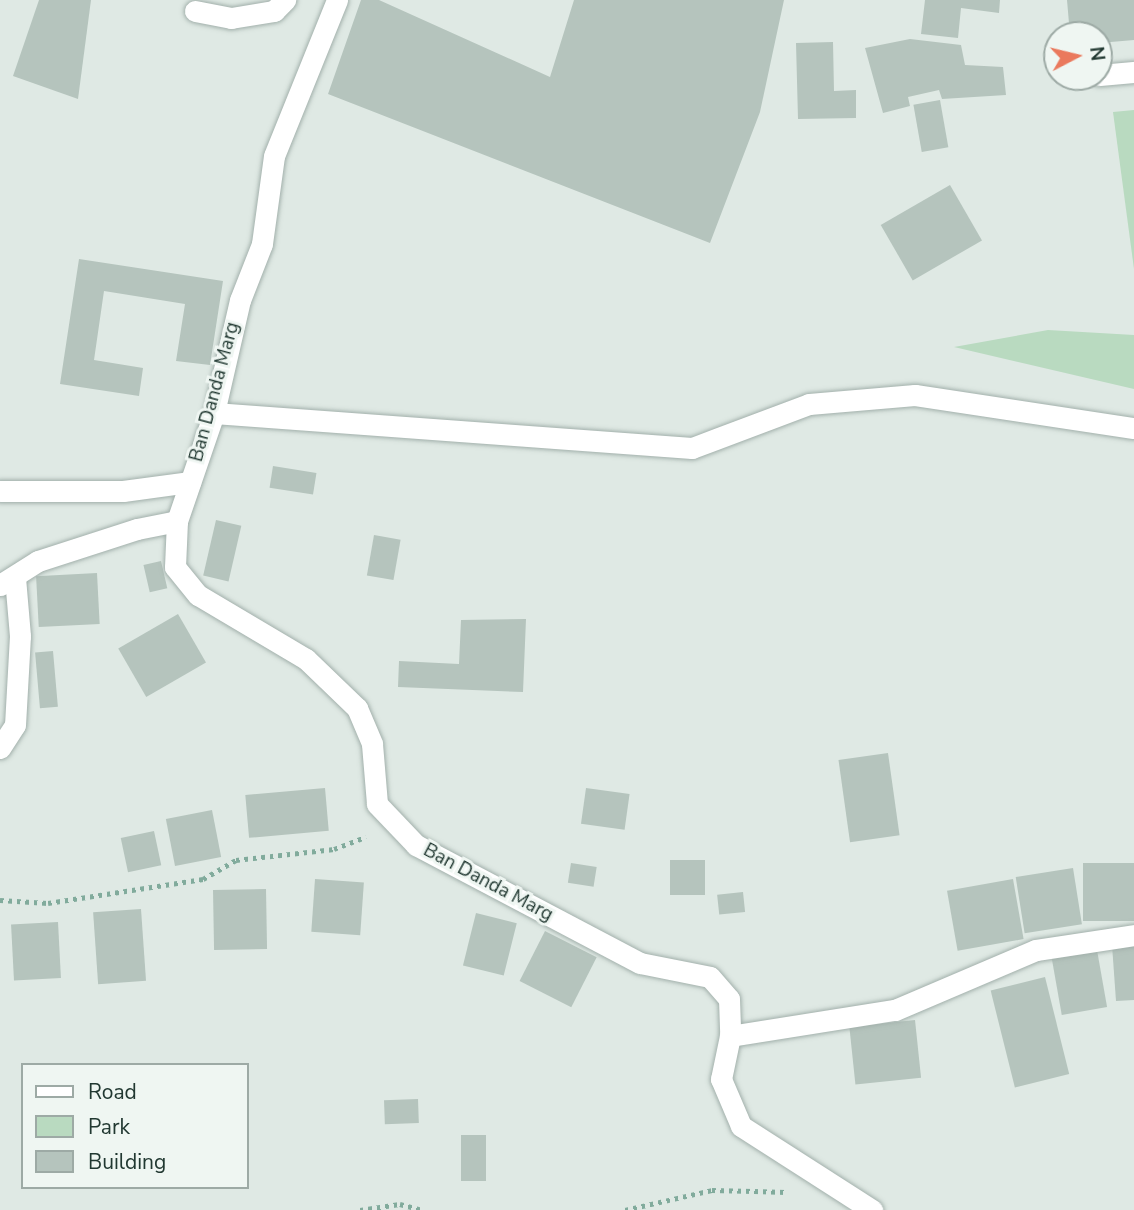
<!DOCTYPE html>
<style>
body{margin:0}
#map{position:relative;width:1134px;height:1210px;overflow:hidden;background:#dfe9e4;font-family:"Nunito Sans",sans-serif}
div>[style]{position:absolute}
.green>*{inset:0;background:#b9dac0}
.building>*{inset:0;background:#b5c4bd;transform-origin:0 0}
.path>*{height:4.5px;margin-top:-2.25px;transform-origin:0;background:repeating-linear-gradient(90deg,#81ab9c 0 3.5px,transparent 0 8.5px)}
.roads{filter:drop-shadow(0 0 2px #a2b0ab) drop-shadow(0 0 2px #a2b0ab)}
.minor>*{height:21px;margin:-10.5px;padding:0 10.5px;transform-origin:10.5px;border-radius:10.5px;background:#fff}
span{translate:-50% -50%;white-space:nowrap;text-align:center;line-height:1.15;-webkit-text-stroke:6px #eff6f2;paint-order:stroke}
.street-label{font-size:19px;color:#213831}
.legend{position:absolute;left:21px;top:1063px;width:228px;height:126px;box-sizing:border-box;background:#eff6f2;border:2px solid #9daaa5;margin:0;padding:9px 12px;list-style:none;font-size:21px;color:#213831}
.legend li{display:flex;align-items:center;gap:14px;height:35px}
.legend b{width:35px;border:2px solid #9daaa5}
.north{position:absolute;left:1043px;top:21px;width:70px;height:70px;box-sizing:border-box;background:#eff6f2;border:2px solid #9daaa5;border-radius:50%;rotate:83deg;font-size:19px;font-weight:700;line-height:28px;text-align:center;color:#213831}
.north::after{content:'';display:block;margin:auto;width:24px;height:32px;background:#ea795d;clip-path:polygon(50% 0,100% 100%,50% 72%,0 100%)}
</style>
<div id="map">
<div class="green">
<div style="clip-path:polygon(1134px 110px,1134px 269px,1113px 112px)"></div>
<div style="clip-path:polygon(1048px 330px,1134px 335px,1134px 389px,954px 347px)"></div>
</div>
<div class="building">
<div style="clip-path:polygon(39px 0,91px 0,78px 99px,13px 76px)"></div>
<div style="clip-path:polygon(361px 0,379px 0,550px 77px,574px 0,784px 0,760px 112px,710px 243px,328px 94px)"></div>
<div style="clip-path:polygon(925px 0,1000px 0,999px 13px,961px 8px,958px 38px,921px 34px)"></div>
<div style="clip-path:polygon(1067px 0,1134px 0,1134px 40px,1099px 43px,1099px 35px,1070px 35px)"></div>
<div style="clip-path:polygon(910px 39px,961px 45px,965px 65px,1003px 67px,1006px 95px,942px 99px,939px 90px,908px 97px,910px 106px,883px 113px,865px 48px)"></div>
<div style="clip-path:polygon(833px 42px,834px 91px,856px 90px,856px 118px,798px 119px,796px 43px)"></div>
<div style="left:940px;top:100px;width:48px;height:27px;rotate:80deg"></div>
<div style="left:950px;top:185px;width:64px;height:80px;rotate:60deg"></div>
<div style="clip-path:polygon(79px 259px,223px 281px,210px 365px,176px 361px,185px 304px,104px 291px,94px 360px,143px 368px,139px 396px,60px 384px)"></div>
<div style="left:273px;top:466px;width:44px;height:22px;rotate:9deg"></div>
<div style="left:216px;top:520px;width:26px;height:57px;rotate:13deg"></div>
<div style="left:374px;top:535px;width:27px;height:41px;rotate:10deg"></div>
<div style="left:161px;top:561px;width:28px;height:18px;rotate:77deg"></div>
<div style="left:97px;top:573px;width:51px;height:61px;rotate:87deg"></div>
<div style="left:178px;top:614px;width:56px;height:69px;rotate:60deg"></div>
<div style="clip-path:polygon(526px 619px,523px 692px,398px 687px,399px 661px,459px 664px,461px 620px)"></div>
<div style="left:53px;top:651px;width:56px;height:18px;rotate:85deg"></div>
<div style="left:888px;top:753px;width:83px;height:50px;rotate:82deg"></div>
<div style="left:325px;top:788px;width:43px;height:80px;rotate:85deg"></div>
<div style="left:586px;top:788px;width:44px;height:36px;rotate:8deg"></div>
<div style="left:212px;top:810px;width:48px;height:47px;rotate:79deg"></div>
<div style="left:154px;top:831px;width:35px;height:34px;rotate:78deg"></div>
<div style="left:670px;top:860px;width:35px;height:35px"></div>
<div style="left:571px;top:863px;width:26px;height:20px;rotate:9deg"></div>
<div style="left:1134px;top:863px;width:58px;height:51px;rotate:90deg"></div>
<div style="left:1073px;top:868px;width:57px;height:58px;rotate:81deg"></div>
<div style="left:315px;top:879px;width:49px;height:53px;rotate:4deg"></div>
<div style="left:1013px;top:879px;width:61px;height:67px;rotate:80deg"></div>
<div style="left:266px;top:889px;width:60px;height:53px;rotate:89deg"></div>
<div style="left:743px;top:892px;width:20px;height:26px;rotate:84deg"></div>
<div style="left:141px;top:909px;width:72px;height:48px;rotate:86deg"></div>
<div style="left:476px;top:913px;width:42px;height:54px;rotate:14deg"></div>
<div style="left:58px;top:922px;width:56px;height:47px;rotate:87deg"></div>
<div style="left:545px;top:931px;width:58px;height:56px;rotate:27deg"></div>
<div style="clip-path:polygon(1134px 944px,1134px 1000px,1116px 1001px,1112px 945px)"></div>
<div style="left:1097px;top:950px;width:58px;height:46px;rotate:80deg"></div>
<div style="left:1045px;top:977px;width:100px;height:56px;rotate:76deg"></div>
<div style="left:915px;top:1020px;width:58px;height:66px;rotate:84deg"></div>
<div style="left:418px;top:1099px;width:24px;height:34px;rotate:88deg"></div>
<div style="left:461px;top:1135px;width:25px;height:46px"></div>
</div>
<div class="path">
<div style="left:0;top:900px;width:48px;rotate:3.6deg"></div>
<div style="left:48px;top:903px;width:157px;rotate:-8.8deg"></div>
<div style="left:203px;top:879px;width:38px;rotate:-30deg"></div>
<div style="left:236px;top:860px;width:99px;rotate:-6.4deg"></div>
<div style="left:334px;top:849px;width:34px;rotate:-21deg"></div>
<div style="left:360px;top:1210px;width:40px;rotate:-8.5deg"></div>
<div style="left:400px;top:1204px;width:23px;rotate:15deg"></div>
<div style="left:625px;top:1210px;width:89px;rotate:-12.9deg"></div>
<div style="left:712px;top:1190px;width:74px;rotate:1.5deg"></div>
</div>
<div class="roads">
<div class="minor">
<div style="left:337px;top:0;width:168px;rotate:112deg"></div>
<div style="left:274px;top:156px;width:89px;rotate:97.8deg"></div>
<div style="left:262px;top:244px;width:60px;rotate:111.4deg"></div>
<div style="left:240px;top:300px;width:116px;rotate:103deg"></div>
<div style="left:214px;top:413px;width:114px;rotate:108.9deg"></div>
<div style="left:177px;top:521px;width:46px;rotate:92.5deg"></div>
<div style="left:175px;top:567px;width:36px;rotate:51deg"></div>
<div style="left:198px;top:595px;width:126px;rotate:30.7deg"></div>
<div style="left:306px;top:659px;width:71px;rotate:43.9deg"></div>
<div style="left:357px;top:708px;width:39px;rotate:67deg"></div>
<div style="left:372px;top:744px;width:60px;rotate:85.2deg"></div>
<div style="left:377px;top:804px;width:57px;rotate:46.4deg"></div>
<div style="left:416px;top:845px;width:253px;rotate:27.8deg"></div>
<div style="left:640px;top:963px;width:71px;rotate:11.3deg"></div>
<div style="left:710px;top:977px;width:29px;rotate:49deg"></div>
<div style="left:729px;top:999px;width:37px;rotate:88deg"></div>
<div style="left:730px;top:1036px;width:44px;rotate:101.8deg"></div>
<div style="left:721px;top:1079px;width:51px;rotate:66.9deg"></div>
<div style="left:741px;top:1126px;width:156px;rotate:32.7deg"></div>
<div style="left:195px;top:11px;width:37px;rotate:11deg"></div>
<div style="left:231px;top:18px;width:44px;rotate:-9.2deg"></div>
<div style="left:274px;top:11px;width:16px;rotate:-45deg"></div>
<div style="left:1099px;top:75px;width:35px;rotate:-5deg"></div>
<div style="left:214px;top:413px;width:479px;rotate:4.2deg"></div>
<div style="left:692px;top:448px;width:125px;rotate:-20.6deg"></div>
<div style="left:809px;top:404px;width:106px;rotate:-4.9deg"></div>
<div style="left:915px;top:395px;width:221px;rotate:8.6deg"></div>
<div style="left:0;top:491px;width:123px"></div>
<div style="left:123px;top:491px;width:68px;rotate:-7.7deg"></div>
<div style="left:0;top:585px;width:45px;rotate:-32.3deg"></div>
<div style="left:38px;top:561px;width:104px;rotate:-17.9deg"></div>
<div style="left:137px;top:529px;width:41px;rotate:-11.3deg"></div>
<div style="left:0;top:748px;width:27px;rotate:-57deg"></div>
<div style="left:15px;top:725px;width:89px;rotate:-86.8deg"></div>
<div style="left:20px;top:636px;width:58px;rotate:-94.9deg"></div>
<div style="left:730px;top:1036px;width:167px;rotate:-9deg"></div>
<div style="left:895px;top:1010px;width:153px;rotate:-23.1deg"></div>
<div style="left:1036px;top:950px;width:99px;rotate:-8.7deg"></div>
</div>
</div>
<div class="street-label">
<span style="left:215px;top:392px;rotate:-75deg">Ban Danda Marg</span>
<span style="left:488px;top:883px;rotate:28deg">Ban Danda Marg</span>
</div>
<ul class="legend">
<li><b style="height:9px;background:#fff"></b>Road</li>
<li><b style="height:19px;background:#b9dac0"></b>Park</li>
<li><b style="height:19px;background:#b5c4bd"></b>Building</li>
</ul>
<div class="north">N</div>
</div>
